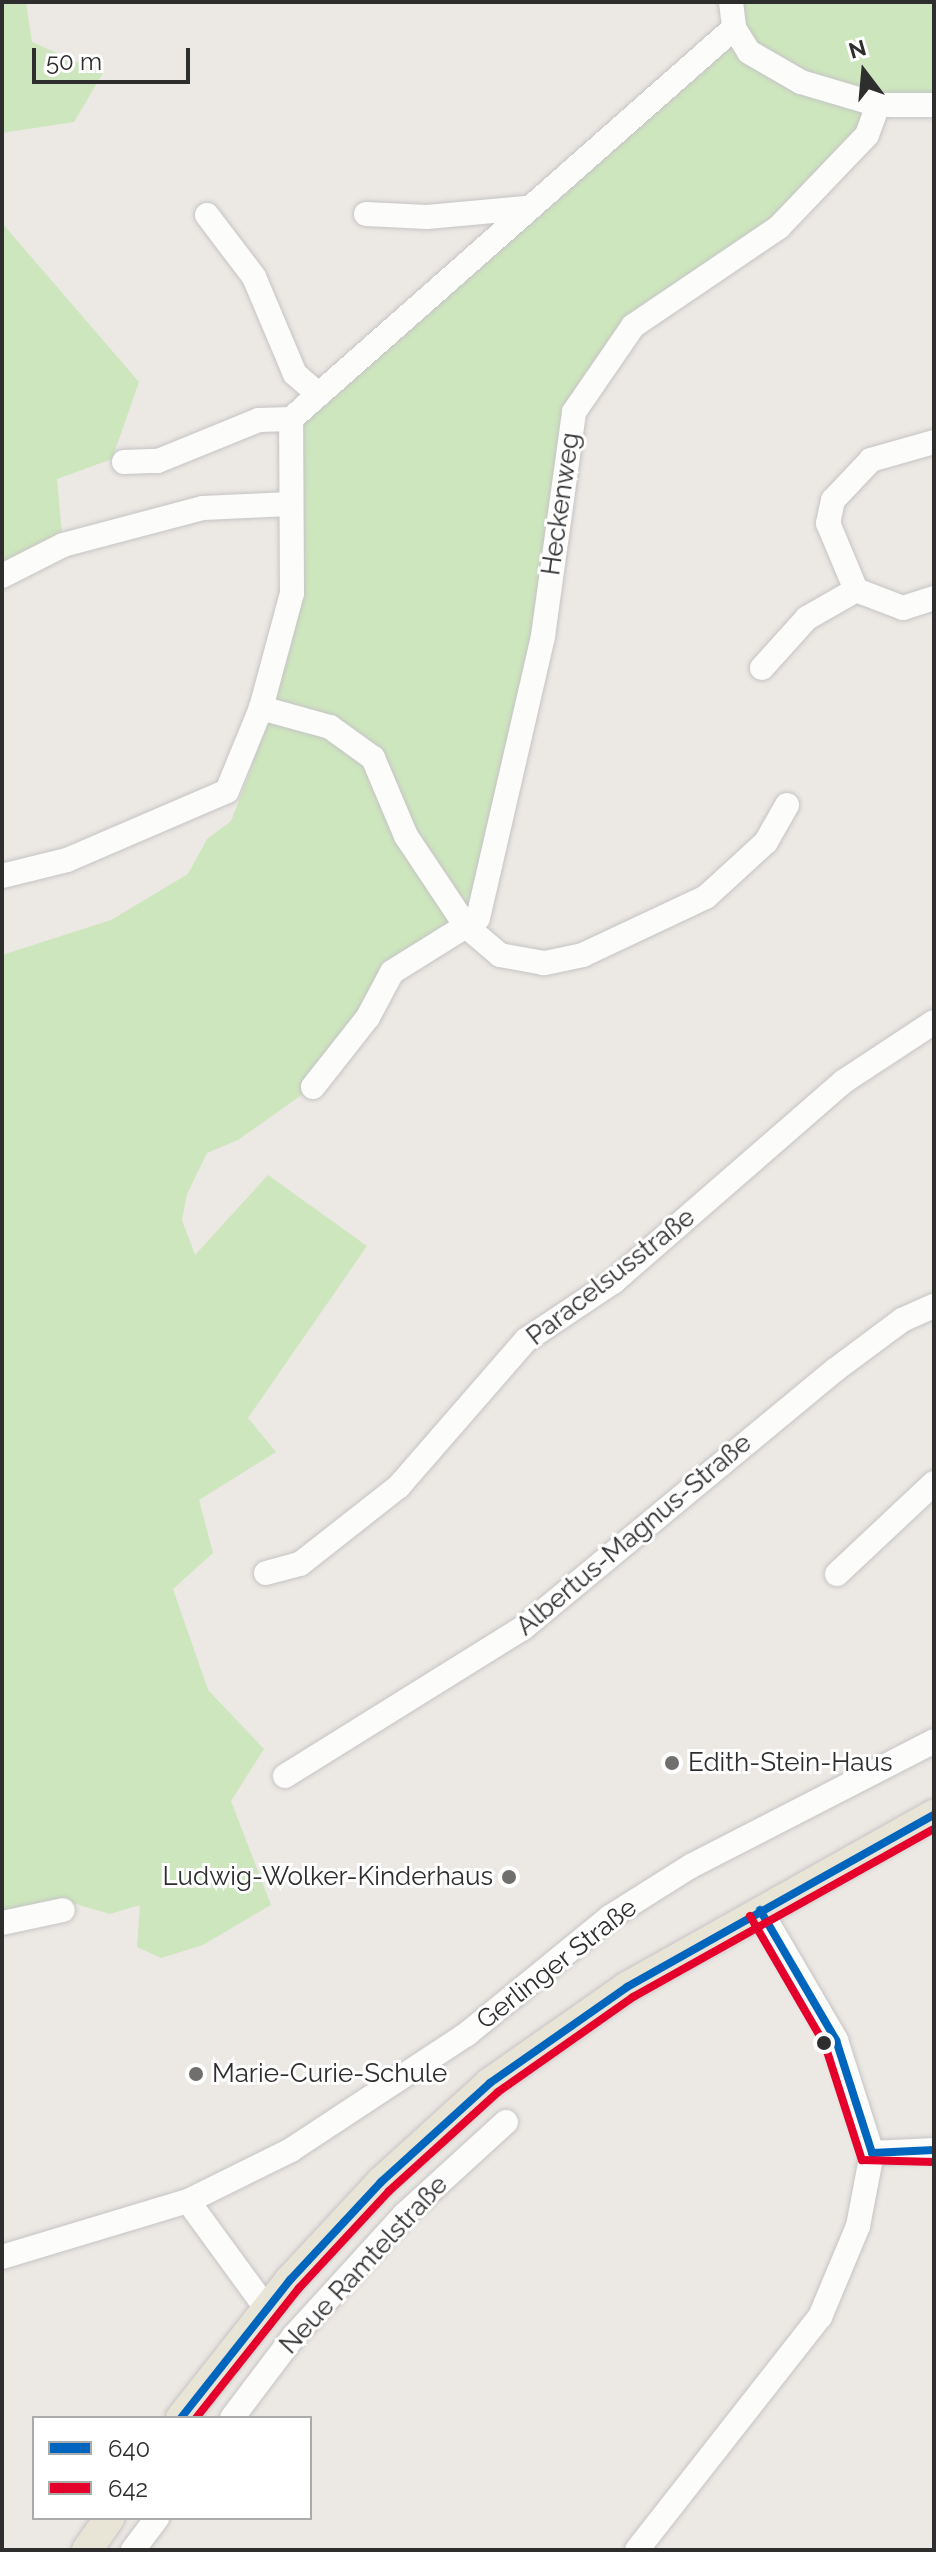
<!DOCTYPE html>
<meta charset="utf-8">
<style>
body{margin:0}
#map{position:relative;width:936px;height:2552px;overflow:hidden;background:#ece8e4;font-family:Raleway,sans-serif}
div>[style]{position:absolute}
.green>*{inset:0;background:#cee6be}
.roads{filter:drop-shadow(0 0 2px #c5c4c5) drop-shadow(0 0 2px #c5c4c5)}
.minor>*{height:24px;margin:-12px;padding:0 12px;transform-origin:12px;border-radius:12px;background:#fcfcfb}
.major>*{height:30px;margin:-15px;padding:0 15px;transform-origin:15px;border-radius:15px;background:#e8e4d6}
.bus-1>*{height:8px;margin:-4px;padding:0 4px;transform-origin:4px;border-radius:4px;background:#0065bd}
.bus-2>*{height:8px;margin:-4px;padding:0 4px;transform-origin:4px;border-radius:4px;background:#e4002b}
.dots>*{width:22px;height:22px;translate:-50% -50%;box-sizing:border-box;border:4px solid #fff;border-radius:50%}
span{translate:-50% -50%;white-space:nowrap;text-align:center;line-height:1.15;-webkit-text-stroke:6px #fff;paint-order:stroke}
.street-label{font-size:26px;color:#2e2e2e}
.poi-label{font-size:26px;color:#2e2e2e}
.left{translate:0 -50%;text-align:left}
.right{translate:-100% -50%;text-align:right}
.frame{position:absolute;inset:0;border:4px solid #2e2e2e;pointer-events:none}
.legend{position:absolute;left:32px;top:2416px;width:280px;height:104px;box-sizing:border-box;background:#fff;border:2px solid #ababab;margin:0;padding:10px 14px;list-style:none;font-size:24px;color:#2e2e2e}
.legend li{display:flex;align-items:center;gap:16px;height:40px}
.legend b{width:40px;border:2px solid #ababab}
.north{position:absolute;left:824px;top:32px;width:80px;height:80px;-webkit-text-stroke:6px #fff;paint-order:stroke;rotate:344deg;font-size:22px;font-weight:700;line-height:32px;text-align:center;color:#2e2e2e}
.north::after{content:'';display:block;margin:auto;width:28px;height:36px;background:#2e2e2e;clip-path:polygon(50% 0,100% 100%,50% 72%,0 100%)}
.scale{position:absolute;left:32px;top:48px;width:158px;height:36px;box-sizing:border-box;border:4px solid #2e2e2e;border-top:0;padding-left:10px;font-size:24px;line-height:28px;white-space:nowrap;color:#2e2e2e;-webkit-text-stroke:6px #fff;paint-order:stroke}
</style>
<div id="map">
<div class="green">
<div style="clip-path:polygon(2px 2px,26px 2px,32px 42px,103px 73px,74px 122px,2px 133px)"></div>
<div style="clip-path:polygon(744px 2px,934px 2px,934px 105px,878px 105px,829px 180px,633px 326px,574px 412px,478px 918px,392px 972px,313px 1087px,238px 1140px,207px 1153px,187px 1194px,182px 1220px,195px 1255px,268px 1175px,367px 1246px,248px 1418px,276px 1452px,199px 1500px,213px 1553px,173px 1589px,208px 1690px,264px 1749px,231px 1801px,271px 1905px,203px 1945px,161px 1958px,137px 1947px,140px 1905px,110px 1914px,72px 1903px,2px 1915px,2px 955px,111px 920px,188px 874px,207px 839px,231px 821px,252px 767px,289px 586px,291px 419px)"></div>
<div style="clip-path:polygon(2px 223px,139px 382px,112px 459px,57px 479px,63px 545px,2px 576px)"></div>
</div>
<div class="roads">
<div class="minor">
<div style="left:731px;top:2px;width:26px;rotate:83deg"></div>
<div style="left:734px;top:28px;width:28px;rotate:58deg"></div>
<div style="left:749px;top:52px;width:60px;rotate:30deg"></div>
<div style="left:801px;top:82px;width:80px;rotate:16.6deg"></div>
<div style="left:878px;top:105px;width:56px"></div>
<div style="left:366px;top:214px;width:61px;rotate:2.8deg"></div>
<div style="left:427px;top:217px;width:99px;rotate:-5.2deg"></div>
<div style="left:207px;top:215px;width:78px;rotate:52.8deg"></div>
<div style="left:254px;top:277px;width:105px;rotate:67.1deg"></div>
<div style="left:295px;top:374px;width:29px;rotate:41deg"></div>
<div style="left:934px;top:442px;width:66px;rotate:164.1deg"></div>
<div style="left:871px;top:460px;width:55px;rotate:133.5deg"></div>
<div style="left:833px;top:500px;width:24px;rotate:102deg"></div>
<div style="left:828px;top:523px;width:73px;rotate:67.3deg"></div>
<div style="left:856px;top:590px;width:50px;rotate:21deg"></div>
<div style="left:903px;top:608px;width:33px;rotate:-18deg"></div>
<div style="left:124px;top:462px;width:34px;rotate:-2deg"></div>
<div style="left:158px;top:461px;width:109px;rotate:-22.1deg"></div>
<div style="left:259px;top:420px;width:32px;rotate:-2deg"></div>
<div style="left:2px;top:576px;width:68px;rotate:-26.9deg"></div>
<div style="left:63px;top:545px;width:145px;rotate:-14.8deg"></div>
<div style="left:203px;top:508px;width:87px;rotate:-2.6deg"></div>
<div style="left:762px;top:668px;width:67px;rotate:-48deg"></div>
<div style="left:807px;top:618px;width:56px;rotate:-29.7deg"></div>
<div style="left:787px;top:805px;width:43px;rotate:119.6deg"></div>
<div style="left:766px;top:842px;width:81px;rotate:137.5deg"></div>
<div style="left:706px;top:897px;width:136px;rotate:154.8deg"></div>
<div style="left:583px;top:955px;width:40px;rotate:168deg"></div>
<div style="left:544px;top:963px;width:45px;rotate:-169.7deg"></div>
<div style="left:500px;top:955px;width:45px;rotate:-139.5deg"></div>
<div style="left:466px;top:926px;width:14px;rotate:-34deg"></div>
<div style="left:478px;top:918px;width:289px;rotate:-77deg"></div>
<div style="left:543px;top:636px;width:226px;rotate:-82.1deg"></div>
<div style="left:574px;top:412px;width:104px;rotate:-55.5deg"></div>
<div style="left:633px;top:326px;width:176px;rotate:-34.1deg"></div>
<div style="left:779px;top:227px;width:127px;rotate:-46.3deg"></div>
<div style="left:867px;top:135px;width:32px;rotate:-70deg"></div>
<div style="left:2px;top:876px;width:67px;rotate:-13.8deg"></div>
<div style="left:67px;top:860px;width:174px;rotate:-23.3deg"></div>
<div style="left:227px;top:791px;width:90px;rotate:-67.7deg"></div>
<div style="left:313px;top:1087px;width:89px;rotate:-51.8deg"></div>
<div style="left:368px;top:1017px;width:51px;rotate:-61.9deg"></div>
<div style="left:392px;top:972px;width:87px;rotate:-31.9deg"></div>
<div style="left:466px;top:926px;width:108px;rotate:-123.7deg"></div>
<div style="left:406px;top:836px;width:85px;rotate:-112.9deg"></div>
<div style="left:373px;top:758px;width:53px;rotate:-144.2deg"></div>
<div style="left:330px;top:727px;width:72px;rotate:-164.6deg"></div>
<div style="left:261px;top:708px;width:119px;rotate:-74.9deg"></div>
<div style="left:292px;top:593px;width:174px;rotate:-90.3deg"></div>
<div style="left:291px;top:419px;width:591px;rotate:-41.43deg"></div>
<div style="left:266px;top:1573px;width:35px;rotate:-15deg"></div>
<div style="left:300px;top:1564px;width:126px;rotate:-38.2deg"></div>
<div style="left:399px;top:1486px;width:194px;rotate:-49deg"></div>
<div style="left:526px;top:1340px;width:105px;rotate:-33.7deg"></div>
<div style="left:613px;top:1282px;width:305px;rotate:-41deg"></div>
<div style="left:843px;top:1082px;width:109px;rotate:-33.4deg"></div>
<div style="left:837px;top:1574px;width:133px;rotate:-43.2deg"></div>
<div style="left:285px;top:1776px;width:280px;rotate:-31.9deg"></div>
<div style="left:523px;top:1628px;width:405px;rotate:-39.6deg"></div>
<div style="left:835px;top:1370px;width:84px;rotate:-36.7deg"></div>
<div style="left:902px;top:1320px;width:35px;rotate:-24deg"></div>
<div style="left:2px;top:1923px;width:62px;rotate:-12deg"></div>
<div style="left:872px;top:2153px;width:62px;rotate:-2.8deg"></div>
<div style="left:188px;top:2201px;width:132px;rotate:53.9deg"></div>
<div style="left:2px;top:2257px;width:194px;rotate:-16.8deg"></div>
<div style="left:188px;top:2201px;width:115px;rotate:-26.3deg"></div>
<div style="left:291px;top:2150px;width:211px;rotate:-33.4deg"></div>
<div style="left:467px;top:2034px;width:185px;rotate:-39.3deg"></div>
<div style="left:610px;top:1917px;width:96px;rotate:-32.2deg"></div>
<div style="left:691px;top:1866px;width:273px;rotate:-27.2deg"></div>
<div style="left:232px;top:2418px;width:103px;rotate:-52.9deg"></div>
<div style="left:294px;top:2336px;width:164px;rotate:-47.7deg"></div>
<div style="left:404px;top:2215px;width:138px;rotate:-42.4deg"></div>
<div style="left:133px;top:2550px;width:40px;rotate:-53deg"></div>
<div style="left:637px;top:2550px;width:296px;rotate:-51.9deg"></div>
<div style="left:820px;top:2317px;width:99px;rotate:-67.3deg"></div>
<div style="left:858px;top:2226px;width:74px;rotate:-79.1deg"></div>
<div style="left:872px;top:2153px;width:119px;rotate:-107.7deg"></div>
<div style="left:836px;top:2040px;width:151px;rotate:-120.3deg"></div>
</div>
<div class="major">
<div style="left:181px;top:2418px;width:176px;rotate:-51.7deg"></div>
<div style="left:290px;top:2280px;width:134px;rotate:-47.1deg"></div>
<div style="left:381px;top:2182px;width:147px;rotate:-42.2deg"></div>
<div style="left:490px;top:2083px;width:167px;rotate:-35deg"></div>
<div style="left:627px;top:1987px;width:352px;rotate:-29.3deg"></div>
<div style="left:87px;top:2550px;width:39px;rotate:-55deg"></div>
</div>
</div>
<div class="bus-1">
<div style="left:760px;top:1910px;width:151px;rotate:59.7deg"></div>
<div style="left:836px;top:2040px;width:119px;rotate:72.3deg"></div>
<div style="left:872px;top:2153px;width:62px;rotate:-2.8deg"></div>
<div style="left:181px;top:2418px;width:176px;rotate:-51.7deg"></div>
<div style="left:290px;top:2280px;width:134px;rotate:-47.1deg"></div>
<div style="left:381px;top:2182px;width:147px;rotate:-42.2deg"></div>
<div style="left:490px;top:2083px;width:167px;rotate:-35deg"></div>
<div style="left:627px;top:1987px;width:352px;rotate:-29.3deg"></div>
</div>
<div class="bus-2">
<div style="left:750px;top:1916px;width:149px;rotate:59.8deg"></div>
<div style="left:825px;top:2045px;width:121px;rotate:72.2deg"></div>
<div style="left:862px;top:2160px;width:72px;rotate:1.6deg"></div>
<div style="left:196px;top:2418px;width:166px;rotate:-51.6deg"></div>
<div style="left:299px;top:2288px;width:132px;rotate:-47.1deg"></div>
<div style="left:389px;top:2191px;width:147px;rotate:-42.2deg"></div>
<div style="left:498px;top:2092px;width:165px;rotate:-35.1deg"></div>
<div style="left:633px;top:1997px;width:345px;rotate:-29.2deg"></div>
</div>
<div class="dots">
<div style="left:672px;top:1763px;background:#706f6e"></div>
<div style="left:509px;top:1877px;background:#706f6e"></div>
<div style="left:824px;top:2043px;background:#2e2e2e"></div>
<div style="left:196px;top:2074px;background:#706f6e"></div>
</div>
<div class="street-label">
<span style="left:561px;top:504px;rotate:-82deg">Heckenweg</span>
<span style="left:611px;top:1277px;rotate:-38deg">Paracelsusstraße</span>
<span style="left:634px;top:1535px;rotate:-40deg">Albertus-Magnus-Straße</span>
<span style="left:557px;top:1964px;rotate:-38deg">Gerlinger Straße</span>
<span style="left:364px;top:2265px;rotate:-47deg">Neue Ramtelstraße</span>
</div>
<div class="poi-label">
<span class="left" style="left:688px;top:1763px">Edith-Stein-Haus</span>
<span class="right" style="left:493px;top:1877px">Ludwig-Wolker-Kinderhaus</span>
<span class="left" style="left:212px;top:2074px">Marie-Curie-Schule</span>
</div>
<div class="frame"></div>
<ul class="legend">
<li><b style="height:10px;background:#0065bd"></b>640</li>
<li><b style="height:10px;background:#e4002b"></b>642</li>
</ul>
<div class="north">N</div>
<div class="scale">50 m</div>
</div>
